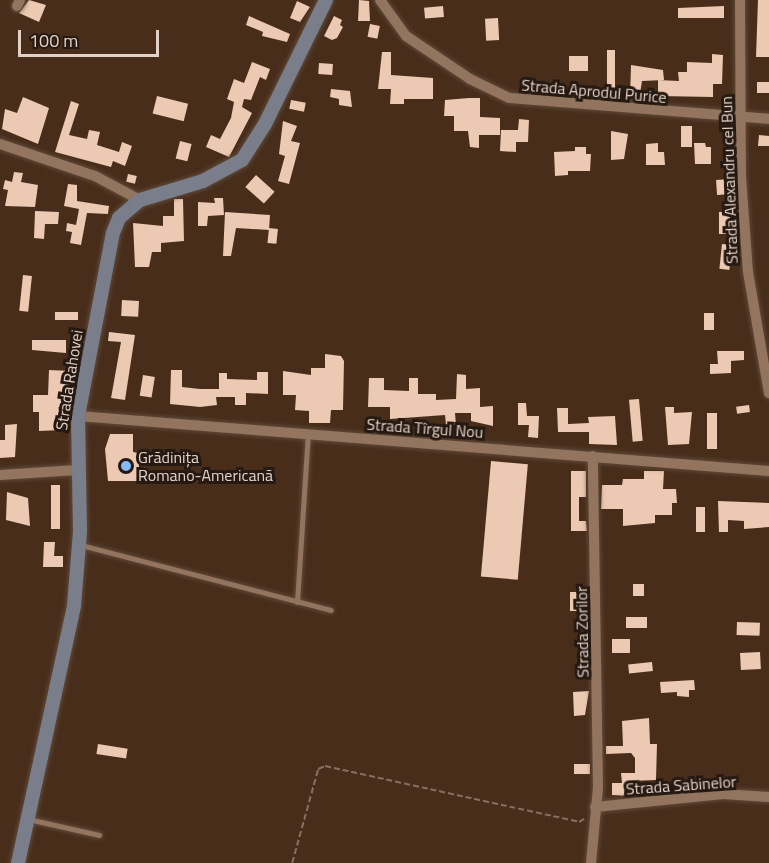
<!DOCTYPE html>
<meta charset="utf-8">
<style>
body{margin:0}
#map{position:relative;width:769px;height:863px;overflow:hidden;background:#482d1b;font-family:"Titillium Web",sans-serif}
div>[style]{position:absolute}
.building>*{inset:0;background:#ebc9b3;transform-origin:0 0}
.path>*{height:1.5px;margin-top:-0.75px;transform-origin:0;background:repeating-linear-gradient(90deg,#866f60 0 6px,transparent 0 9px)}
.roads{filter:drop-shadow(0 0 2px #604a3a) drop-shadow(0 0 2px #604a3a)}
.lane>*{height:5px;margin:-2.5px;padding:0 2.5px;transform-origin:2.5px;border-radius:2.5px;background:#92745f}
.street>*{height:10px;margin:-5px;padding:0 5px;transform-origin:5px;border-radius:5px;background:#92745f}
.secondary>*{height:14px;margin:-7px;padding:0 7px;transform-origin:7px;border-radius:7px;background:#797e8a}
.dots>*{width:16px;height:16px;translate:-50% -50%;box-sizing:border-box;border:3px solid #251911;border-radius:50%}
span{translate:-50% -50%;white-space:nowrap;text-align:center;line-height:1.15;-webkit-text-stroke:6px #251911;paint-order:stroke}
.street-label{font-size:16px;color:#e2d1c6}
.poi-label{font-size:16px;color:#e2d1c6}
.left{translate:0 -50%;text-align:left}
.scale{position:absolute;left:18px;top:30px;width:141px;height:27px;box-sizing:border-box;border:3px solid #e2d1c6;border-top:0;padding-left:8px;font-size:18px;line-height:21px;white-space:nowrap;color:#e2d1c6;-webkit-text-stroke:4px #251911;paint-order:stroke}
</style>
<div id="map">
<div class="building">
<div style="clip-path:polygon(29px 0,46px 5px,39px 22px,19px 13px)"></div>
<div style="clip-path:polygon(359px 0,369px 1px,370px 21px,358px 21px)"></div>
<div style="clip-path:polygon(758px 0,769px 0,769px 57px,756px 57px)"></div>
<div style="clip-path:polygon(297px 1px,310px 7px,300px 22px,290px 18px)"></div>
<div style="left:443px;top:6px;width:11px;height:19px;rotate:85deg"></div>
<div style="clip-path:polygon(724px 6px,724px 18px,678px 18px,678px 8px)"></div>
<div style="clip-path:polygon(249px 16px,290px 34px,287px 42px,262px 36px,263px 32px,246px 25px)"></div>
<div style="clip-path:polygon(334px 16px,342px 20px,340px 25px,343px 27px,337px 38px,332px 40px,324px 36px)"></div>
<div style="left:498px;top:18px;width:22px;height:13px;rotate:87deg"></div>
<div style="left:370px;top:24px;width:10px;height:13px;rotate:11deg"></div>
<div style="left:607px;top:50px;width:8px;height:44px"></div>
<div style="clip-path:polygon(382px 52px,391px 52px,391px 75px,433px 78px,433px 99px,404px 99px,404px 104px,390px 104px,391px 89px,378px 89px)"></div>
<div style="clip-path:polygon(712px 54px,723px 55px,722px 84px,713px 84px,713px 97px,658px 96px,658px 80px,679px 81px,678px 72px,687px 72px,687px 62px,712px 63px)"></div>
<div style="left:569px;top:56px;width:19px;height:15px"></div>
<div style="clip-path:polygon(252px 62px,270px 69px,266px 80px,260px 77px,251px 100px,244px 99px,242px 107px,252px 113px,229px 157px,206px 147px,211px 135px,220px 139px,231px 118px,234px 102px,227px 99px,234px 79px,244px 83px)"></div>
<div style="left:319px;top:63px;width:14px;height:11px;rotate:4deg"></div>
<div style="clip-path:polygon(631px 65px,663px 70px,664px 80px,642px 81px,639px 100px,630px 99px)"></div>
<div style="left:757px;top:82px;width:12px;height:11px"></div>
<div style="clip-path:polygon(331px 89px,350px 91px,352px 107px,339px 105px,339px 99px,330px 97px)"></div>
<div style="left:157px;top:96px;width:32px;height:18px;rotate:14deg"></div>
<div style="clip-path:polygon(23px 97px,49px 108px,38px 144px,2px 129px,5px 109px,17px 113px)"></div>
<div style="clip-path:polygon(469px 98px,480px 98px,480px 117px,500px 118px,500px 135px,479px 135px,479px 148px,470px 147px,468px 131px,454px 131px,454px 116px,444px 116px,445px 100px)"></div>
<div style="left:291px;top:100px;width:15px;height:9px;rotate:11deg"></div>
<div style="clip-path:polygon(71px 101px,79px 104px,69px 135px,87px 139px,89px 130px,100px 132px,97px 145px,119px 152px,122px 142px,132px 146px,125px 166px,113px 161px,111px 167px,55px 152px)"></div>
<div style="clip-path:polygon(519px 119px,529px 120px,528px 142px,516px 142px,516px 152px,500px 151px,501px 130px,518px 130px)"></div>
<div style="clip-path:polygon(283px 121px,297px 126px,291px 141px,300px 143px,289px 184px,278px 181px,285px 156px,279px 154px)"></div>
<div style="left:681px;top:126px;width:11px;height:21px"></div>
<div style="clip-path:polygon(611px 131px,628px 134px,624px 159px,611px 160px)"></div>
<div style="clip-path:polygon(759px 135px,769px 136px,769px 146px,758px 146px)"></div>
<div style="left:180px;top:141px;width:12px;height:18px;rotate:14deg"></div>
<div style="clip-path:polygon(658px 143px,658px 152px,664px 152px,665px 165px,646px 165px,646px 144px)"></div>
<div style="clip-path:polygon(694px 143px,705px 143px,706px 147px,711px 147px,711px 164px,695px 164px)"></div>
<div style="clip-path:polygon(575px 147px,586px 147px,586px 154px,591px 154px,590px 171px,568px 171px,568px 175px,555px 176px,554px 152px,575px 151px)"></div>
<div style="clip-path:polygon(14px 172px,23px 173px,21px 182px,38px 185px,35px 207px,5px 206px,8px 190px,3px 189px,5px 180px,12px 182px)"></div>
<div style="left:128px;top:174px;width:9px;height:8px;rotate:13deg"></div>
<div style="left:256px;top:175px;width:25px;height:16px;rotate:42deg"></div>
<div style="left:731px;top:179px;width:15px;height:15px;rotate:86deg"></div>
<div style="clip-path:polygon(68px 184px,77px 185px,77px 201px,109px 206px,108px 214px,87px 213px,81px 245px,70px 243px,72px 232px,66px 231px,67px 223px,76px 225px,79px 209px,64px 206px)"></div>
<div style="clip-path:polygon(214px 198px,223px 198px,224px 215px,208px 216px,207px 226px,198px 226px,198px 202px,215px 203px)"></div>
<div style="clip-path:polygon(174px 199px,183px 199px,184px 241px,161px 243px,161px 252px,152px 252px,149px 267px,135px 267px,133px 223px,163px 226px,163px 216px,174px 216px)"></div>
<div style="clip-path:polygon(35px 211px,59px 212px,58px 224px,45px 224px,44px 239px,34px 238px)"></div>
<div style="clip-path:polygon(225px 212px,270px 215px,269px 230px,236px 228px,231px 256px,223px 256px)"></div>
<div style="left:719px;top:212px;width:11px;height:22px"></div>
<div style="left:269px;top:228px;width:9px;height:15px;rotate:6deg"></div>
<div style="left:722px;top:244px;width:10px;height:25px;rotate:6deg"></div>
<div style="left:23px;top:275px;width:9px;height:36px;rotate:6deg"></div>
<div style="left:122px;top:300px;width:17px;height:16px;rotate:3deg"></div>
<div style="left:78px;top:312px;width:8px;height:23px;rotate:90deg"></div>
<div style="left:704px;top:313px;width:10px;height:17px"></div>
<div style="clip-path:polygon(109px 332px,135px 335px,125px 400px,111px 398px,121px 342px,108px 341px)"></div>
<div style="clip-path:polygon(32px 340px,66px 340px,66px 353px,32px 350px)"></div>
<div style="clip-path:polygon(717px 351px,744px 351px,744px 360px,731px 361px,731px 373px,710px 374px,710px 364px,718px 364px)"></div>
<div style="clip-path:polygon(325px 354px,341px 356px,344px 361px,343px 410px,331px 410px,330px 423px,309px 423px,309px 411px,295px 410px,296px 395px,283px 395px,283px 371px,311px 375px,311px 368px,325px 368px)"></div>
<div style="clip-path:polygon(49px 370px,72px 371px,70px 403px,61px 403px,62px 430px,39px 431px,39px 412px,33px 412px,33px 395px,48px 395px)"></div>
<div style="clip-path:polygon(171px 370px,182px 370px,182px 387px,200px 389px,219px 389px,219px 373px,227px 373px,227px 379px,257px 380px,257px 372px,268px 372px,268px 394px,246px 393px,246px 405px,235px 405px,235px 397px,216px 397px,217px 405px,200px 407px,170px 404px)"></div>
<div style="clip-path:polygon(457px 374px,466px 375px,466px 389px,480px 388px,480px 407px,493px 406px,493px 426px,471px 421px,471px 413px,455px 413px,456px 425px,446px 425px,445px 415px,390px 419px,390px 407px,368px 407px,369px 378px,384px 378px,384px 390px,409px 391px,409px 378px,418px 378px,418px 394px,436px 394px,436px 400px,456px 399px)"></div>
<div style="left:143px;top:375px;width:12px;height:21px;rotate:9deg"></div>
<div style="left:639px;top:399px;width:42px;height:10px;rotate:85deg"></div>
<div style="clip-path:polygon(518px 403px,526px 403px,527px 416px,539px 416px,538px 438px,528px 437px,529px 425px,518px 425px)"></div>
<div style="left:749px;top:405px;width:7px;height:13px;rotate:82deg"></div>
<div style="clip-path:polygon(665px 407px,674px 407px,674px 413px,692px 412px,689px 444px,668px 445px)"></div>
<div style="clip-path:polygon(557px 408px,568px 408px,568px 424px,589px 423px,588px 417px,615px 416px,617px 445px,589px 444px,589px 432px,558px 432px)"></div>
<div style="left:707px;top:413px;width:10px;height:36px"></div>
<div style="clip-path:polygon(17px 424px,15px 457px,0 458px,0 440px,5px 440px,5px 425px)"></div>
<div style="clip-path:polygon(110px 434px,133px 434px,133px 452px,138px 453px,139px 467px,145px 467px,145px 481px,108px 481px,105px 449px)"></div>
<div style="left:491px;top:461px;width:37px;height:116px;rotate:5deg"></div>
<div style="clip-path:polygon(571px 471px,586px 471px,586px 497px,579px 497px,579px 521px,586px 521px,587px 531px,571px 531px)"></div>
<div style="clip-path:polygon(644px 471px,664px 471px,663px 489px,676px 489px,677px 503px,672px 503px,672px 515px,655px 515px,655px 523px,623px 526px,623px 509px,601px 509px,602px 485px,622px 485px,623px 479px,644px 479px)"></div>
<div style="left:51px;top:485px;width:9px;height:44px"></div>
<div style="clip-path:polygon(7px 492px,28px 498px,30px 526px,6px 520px)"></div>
<div style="clip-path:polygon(718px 501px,769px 503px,769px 527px,744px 529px,744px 521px,728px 520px,728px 532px,719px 532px)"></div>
<div style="left:705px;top:507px;width:25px;height:9px;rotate:90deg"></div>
<div style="clip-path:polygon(44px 542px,55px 542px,54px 556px,63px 556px,63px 567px,43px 567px)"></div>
<div style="left:633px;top:584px;width:11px;height:12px"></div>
<div style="left:588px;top:592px;width:19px;height:18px;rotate:90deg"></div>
<div style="left:647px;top:617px;width:11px;height:21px;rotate:90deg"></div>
<div style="left:737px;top:622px;width:23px;height:13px;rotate:2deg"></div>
<div style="left:630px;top:639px;width:14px;height:18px;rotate:90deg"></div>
<div style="left:760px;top:652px;width:17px;height:20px;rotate:87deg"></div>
<div style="left:652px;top:662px;width:9px;height:24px;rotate:84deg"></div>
<div style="clip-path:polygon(694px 680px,695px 690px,689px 690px,689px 697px,677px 696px,677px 692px,661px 693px,660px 682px)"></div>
<div style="clip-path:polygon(589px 691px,585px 715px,574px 716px,573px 692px)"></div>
<div style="clip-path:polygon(649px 718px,650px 744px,657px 744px,656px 780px,630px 781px,629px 796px,612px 795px,612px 783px,622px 783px,621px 773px,635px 773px,635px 758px,631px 753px,606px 754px,606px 746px,623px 746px,622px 721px)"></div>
<div style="left:98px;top:744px;width:30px;height:10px;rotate:9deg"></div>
<div style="left:574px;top:764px;width:16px;height:10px"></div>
</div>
<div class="path">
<div style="left:292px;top:863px;width:98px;rotate:-74.5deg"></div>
<div style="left:318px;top:769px;width:8px;rotate:-23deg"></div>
<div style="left:325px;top:766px;width:260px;rotate:12.4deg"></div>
<div style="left:579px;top:822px;width:6px;rotate:-31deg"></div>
</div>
<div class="roads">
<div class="lane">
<div style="left:81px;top:545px;width:258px;rotate:14.6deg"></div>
<div style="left:297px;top:602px;width:168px;rotate:-86.3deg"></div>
<div style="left:28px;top:819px;width:73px;rotate:12.7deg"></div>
</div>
<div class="street">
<div style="left:380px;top:0;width:44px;rotate:54.2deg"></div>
<div style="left:406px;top:36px;width:77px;rotate:33.9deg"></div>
<div style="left:470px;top:79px;width:43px;rotate:26deg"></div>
<div style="left:509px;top:98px;width:261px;rotate:4.6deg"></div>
<div style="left:740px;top:0;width:177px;rotate:89.7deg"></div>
<div style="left:741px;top:177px;width:95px;rotate:85.8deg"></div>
<div style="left:748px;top:272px;width:123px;rotate:80.2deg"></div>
<div style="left:17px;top:6px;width:7px;rotate:-63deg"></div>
<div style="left:0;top:144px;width:100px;rotate:18.6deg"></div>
<div style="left:95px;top:176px;width:51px;rotate:28.1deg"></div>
<div style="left:78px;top:416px;width:693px;rotate:4.55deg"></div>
<div style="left:0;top:475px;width:77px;rotate:-3.7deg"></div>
<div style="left:595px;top:807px;width:129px;rotate:-5.8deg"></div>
<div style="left:723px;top:794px;width:46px;rotate:3.7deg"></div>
<div style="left:591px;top:863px;width:76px;rotate:-84.7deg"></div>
<div style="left:598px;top:787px;width:331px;rotate:-90.9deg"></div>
</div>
<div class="secondary">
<div style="left:18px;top:863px;width:263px;rotate:-77.7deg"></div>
<div style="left:74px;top:606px;width:75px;rotate:-85.4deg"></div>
<div style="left:80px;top:531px;width:115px;rotate:-91deg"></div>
<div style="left:78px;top:416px;width:186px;rotate:-79.2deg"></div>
<div style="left:113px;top:233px;width:16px;rotate:-68deg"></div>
<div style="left:119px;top:218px;width:28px;rotate:-41deg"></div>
<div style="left:140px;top:200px;width:66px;rotate:-16.8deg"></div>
<div style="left:203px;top:181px;width:44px;rotate:-28.3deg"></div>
<div style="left:242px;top:160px;width:43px;rotate:-57.4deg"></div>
<div style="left:265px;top:124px;width:138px;rotate:-63.8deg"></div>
</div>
</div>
<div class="dots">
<div style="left:126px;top:466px;background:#85bbfb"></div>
</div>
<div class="street-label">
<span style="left:594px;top:91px;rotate:5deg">Strada Aprodul Purice</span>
<span style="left:729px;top:180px;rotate:-92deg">Strada Alexandru cel Bun</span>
<span style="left:69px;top:380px;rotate:-81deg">Strada Rahovei</span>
<span style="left:425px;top:428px;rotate:4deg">Strada Tîrgul Nou</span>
<span style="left:582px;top:632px;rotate:-91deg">Strada Zorilor</span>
<span style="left:681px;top:785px;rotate:-4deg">Strada Sabinelor</span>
</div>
<div class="poi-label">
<span class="left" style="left:138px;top:466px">Grădinița<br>Romano-Americană</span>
</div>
<div class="scale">100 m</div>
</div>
